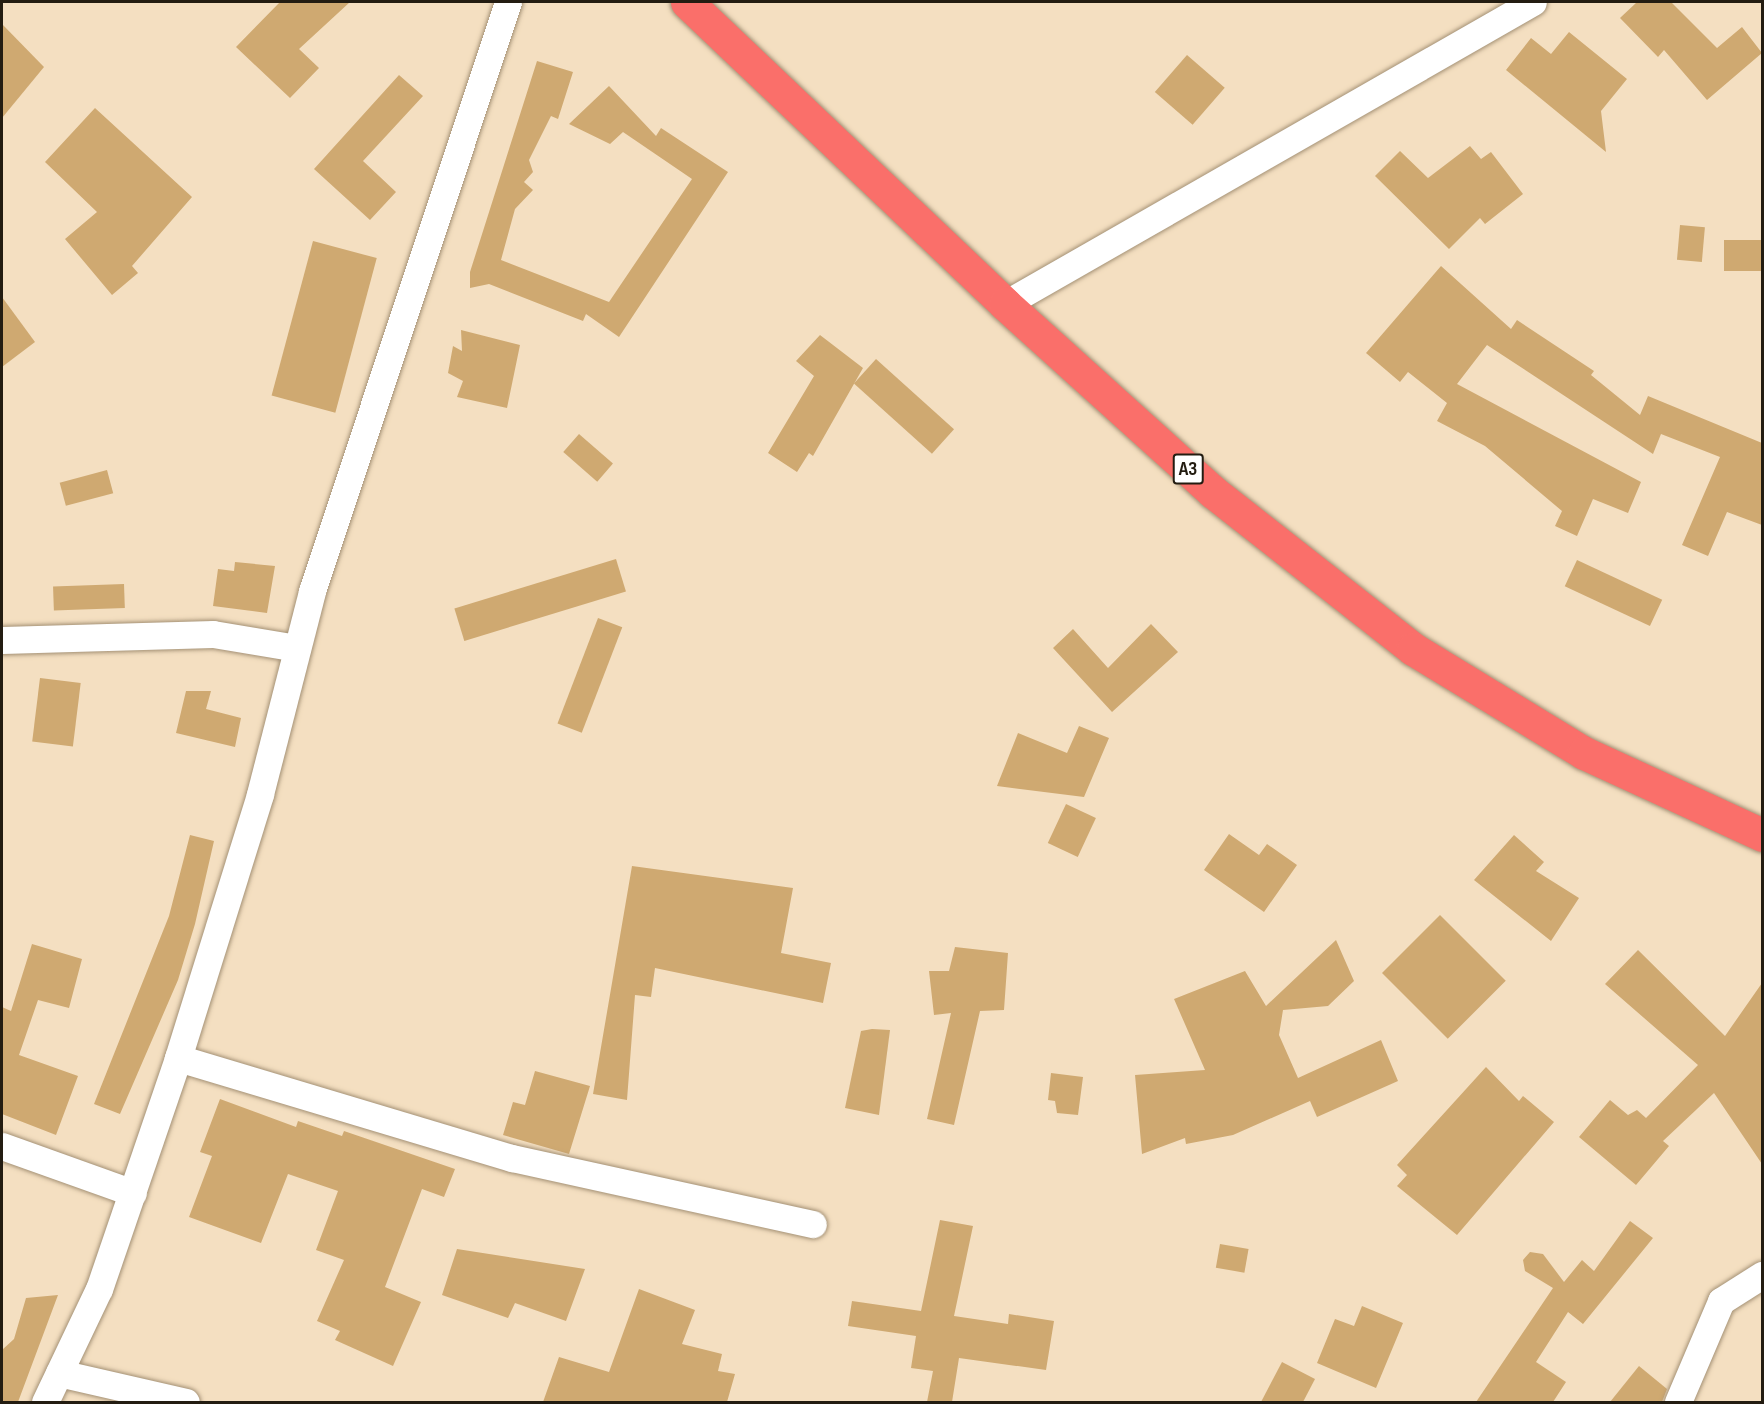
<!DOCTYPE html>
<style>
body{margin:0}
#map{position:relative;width:1764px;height:1404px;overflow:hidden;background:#f4dfc1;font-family:"Sofia Sans Condensed",sans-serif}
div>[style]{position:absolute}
.building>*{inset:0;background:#cfa971;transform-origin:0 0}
.roads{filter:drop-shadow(0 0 2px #a49175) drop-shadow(0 0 2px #a49175)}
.street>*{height:27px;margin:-13.5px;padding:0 13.5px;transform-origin:13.5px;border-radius:13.5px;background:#fff}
.highway>*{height:33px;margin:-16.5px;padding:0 16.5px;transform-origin:16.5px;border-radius:16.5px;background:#fa6f6a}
span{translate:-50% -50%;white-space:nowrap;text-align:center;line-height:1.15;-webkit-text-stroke:4.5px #fff;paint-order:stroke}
.shield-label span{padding:2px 4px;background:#fff;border:2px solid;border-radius:4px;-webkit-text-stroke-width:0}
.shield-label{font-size:20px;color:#231c11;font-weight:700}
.frame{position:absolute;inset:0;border:3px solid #231c11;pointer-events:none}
</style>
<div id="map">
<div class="building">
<div style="clip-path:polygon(280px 2px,350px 2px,299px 49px,319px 68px,290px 98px,236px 47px)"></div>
<div style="clip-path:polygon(1637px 2px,1671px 2px,1717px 48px,1742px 27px,1762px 53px,1707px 100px,1664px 50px,1658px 57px,1620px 18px)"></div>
<div style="clip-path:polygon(2px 24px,44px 67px,2px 118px)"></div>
<div style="clip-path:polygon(1569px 32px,1627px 79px,1601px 111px,1606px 152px,1506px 70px,1531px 38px,1551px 54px)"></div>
<div style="left:1187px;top:55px;width:50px;height:49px;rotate:41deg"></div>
<div style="clip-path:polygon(537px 61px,573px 72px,558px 119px,551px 116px,529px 160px,533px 172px,524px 182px,533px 190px,515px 209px,501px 260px,609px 302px,692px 179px,623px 132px,610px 144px,569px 124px,609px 86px,656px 136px,661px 128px,728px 172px,619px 337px,586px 314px,583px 321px,489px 284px,470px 288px,470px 272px)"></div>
<div style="clip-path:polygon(399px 75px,423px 96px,363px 161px,396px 192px,370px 220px,314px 169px)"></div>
<div style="clip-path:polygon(95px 108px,192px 197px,132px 266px,138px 273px,112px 295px,65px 239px,97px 212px,45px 162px)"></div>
<div style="clip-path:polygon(1470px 146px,1481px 159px,1491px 152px,1523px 194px,1485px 224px,1480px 218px,1449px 249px,1375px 176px,1400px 151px,1428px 178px)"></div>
<div style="left:1680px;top:225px;width:25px;height:35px;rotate:5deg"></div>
<div style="left:1762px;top:240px;width:31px;height:38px;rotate:90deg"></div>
<div style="left:313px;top:241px;width:66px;height:160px;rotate:15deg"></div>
<div style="clip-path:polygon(1441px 266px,1511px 329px,1517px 320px,1594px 371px,1591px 375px,1640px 415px,1648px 396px,1762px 443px,1762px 525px,1727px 512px,1708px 556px,1682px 545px,1720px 457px,1661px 434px,1653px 454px,1487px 345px,1457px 384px,1641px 482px,1628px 513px,1593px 499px,1577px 536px,1555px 526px,1562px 511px,1485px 446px,1437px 421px,1447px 403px,1408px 372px,1400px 382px,1366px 353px)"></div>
<div style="clip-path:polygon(2px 297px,35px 342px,2px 367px)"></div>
<div style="clip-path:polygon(461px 330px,520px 345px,507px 408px,457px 397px,463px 381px,448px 373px,453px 346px,462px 351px)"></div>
<div style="clip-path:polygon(820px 335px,863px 368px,813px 456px,809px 453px,797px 472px,768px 453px,814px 376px,796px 361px)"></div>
<div style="left:876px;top:359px;width:105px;height:33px;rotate:42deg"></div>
<div style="left:579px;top:434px;width:45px;height:24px;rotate:41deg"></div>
<div style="left:107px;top:470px;width:24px;height:49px;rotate:75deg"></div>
<div style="left:616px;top:559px;width:34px;height:169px;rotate:73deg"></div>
<div style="left:1577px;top:560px;width:94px;height:29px;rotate:25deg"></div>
<div style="clip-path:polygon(235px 562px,275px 566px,267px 613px,213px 606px,218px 569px,234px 571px)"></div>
<div style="left:124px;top:584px;width:24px;height:71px;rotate:88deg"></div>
<div style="left:598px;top:618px;width:26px;height:113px;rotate:21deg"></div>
<div style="clip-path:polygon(1151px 624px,1178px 652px,1112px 712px,1053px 648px,1073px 629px,1108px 668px)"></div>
<div style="left:40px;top:678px;width:41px;height:64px;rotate:7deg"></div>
<div style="clip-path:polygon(186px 691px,211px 691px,206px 709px,241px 718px,235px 747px,176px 733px)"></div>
<div style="clip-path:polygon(1079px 726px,1109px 738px,1084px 797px,997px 786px,1018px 733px,1067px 753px)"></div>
<div style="left:1066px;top:804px;width:33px;height:43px;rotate:25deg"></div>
<div style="clip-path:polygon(1229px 834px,1259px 855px,1267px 844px,1297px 865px,1264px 912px,1204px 870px)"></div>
<div style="clip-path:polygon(190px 835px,214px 841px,195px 924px,178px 980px,120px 1114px,94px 1104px,169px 916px)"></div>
<div style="clip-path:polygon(1514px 835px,1544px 862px,1536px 871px,1579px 898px,1551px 941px,1474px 880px)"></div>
<div style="clip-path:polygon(632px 866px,793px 888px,781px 953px,831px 963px,823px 1003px,655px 968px,651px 997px,635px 995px,627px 1100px,593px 1094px)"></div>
<div style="left:1440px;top:915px;width:93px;height:82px;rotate:45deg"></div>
<div style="clip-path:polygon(1336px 940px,1354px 981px,1328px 1006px,1283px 1010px,1279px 1035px,1298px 1078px,1381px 1040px,1398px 1081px,1317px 1117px,1310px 1101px,1233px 1135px,1186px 1144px,1185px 1138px,1142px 1154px,1135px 1075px,1205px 1070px,1174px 999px,1245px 971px,1266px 1006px)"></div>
<div style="clip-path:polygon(32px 944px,82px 959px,69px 1008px,38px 1000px,19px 1055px,78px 1076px,56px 1135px,2px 1114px,2px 1007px,11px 1011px)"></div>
<div style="clip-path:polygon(955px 947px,1008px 953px,1004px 1010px,980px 1011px,954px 1125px,927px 1119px,951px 1013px,934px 1015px,929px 971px,949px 971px)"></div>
<div style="clip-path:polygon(1638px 950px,1725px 1036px,1762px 983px,1762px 1164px,1714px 1093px,1663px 1141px,1669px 1146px,1636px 1185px,1579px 1137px,1610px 1100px,1628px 1115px,1637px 1110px,1646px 1118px,1698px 1065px,1605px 984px)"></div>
<div style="clip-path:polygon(872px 1029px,890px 1030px,879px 1115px,845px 1108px,861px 1031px)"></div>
<div style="clip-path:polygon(1486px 1067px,1519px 1101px,1523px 1096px,1554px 1122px,1457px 1235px,1397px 1186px,1407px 1175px,1397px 1165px)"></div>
<div style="clip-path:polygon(535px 1071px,590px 1086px,569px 1154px,503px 1135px,513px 1102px,525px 1105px)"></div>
<div style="clip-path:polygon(1051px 1073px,1083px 1077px,1078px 1115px,1057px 1113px,1055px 1101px,1048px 1100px)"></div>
<div style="clip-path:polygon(220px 1099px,296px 1127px,298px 1121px,342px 1136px,344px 1131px,455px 1169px,444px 1197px,422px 1189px,385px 1287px,421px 1302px,393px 1366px,335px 1340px,340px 1331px,317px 1321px,344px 1260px,316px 1250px,338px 1191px,288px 1174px,261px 1243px,189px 1217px,212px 1156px,200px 1152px)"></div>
<div style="clip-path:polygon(940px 1220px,973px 1226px,954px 1316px,1008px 1324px,1009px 1314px,1054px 1321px,1046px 1370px,959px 1358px,952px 1402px,927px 1402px,933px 1371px,911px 1368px,916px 1336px,848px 1326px,852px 1301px,921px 1311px)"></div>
<div style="clip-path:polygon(1630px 1221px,1653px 1238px,1583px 1324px,1568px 1312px,1536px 1362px,1566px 1382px,1553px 1402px,1476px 1402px,1553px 1288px,1525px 1271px,1523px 1260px,1530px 1252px,1543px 1254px,1564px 1282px,1582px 1260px,1594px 1271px)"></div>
<div style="left:1220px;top:1244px;width:29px;height:24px;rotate:10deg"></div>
<div style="clip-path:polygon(457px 1249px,585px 1269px,566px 1321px,515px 1303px,508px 1318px,442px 1295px)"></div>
<div style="clip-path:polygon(639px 1289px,695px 1310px,682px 1344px,722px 1354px,718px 1371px,735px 1374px,727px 1402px,543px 1402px,559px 1357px,609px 1372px)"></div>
<div style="clip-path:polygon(58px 1295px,18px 1402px,2px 1402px,2px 1350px,14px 1339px,26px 1298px)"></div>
<div style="clip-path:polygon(1362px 1306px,1403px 1323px,1376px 1388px,1317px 1363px,1335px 1319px,1354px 1326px)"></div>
<div style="clip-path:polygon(1282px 1362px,1315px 1379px,1303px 1402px,1261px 1402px)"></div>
<div style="clip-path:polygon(1639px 1366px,1667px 1389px,1662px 1402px,1610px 1402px)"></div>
</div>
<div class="roads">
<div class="street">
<div style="left:1005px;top:304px;width:608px;rotate:-29.77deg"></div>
<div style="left:2px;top:640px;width:211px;rotate:-1.6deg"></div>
<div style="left:213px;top:634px;width:85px;rotate:9.5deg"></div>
<div style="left:178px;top:1058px;width:349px;rotate:16.7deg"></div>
<div style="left:512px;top:1158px;width:308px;rotate:12.4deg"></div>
<div style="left:2px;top:1146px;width:139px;rotate:19.7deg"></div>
<div style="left:59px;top:1373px;width:130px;rotate:12.9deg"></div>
<div style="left:45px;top:1402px;width:125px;rotate:-64.5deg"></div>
<div style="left:99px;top:1289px;width:244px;rotate:-71.1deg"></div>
<div style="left:178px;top:1058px;width:276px;rotate:-72.7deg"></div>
<div style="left:260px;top:794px;width:210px;rotate:-75.6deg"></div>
<div style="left:312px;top:591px;width:621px;rotate:-71.59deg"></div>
<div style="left:1678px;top:1402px;width:110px;rotate:-66.9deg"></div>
<div style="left:1721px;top:1301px;width:49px;rotate:-32.4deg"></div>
</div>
<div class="highway">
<div style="left:687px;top:2px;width:439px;rotate:43.5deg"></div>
<div style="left:1005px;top:304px;width:280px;rotate:42.1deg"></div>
<div style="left:1213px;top:492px;width:254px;rotate:38.1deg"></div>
<div style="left:1413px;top:649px;width:200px;rotate:31.3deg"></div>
<div style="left:1584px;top:753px;width:196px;rotate:24.7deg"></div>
</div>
</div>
<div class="shield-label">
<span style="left:1188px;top:469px">A3</span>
</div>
<div class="frame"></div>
</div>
